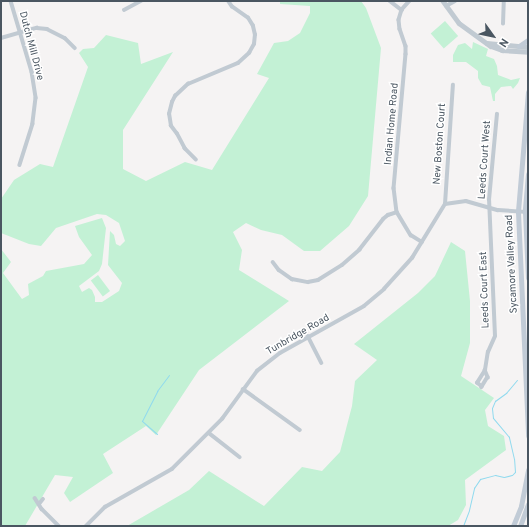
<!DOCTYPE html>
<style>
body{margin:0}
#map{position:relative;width:529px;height:527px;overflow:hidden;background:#f5f3f3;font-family:Overpass,sans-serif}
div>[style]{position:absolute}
.green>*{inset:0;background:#c3f1d5;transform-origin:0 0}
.stream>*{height:1px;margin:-0.5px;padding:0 0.5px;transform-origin:0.5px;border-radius:0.5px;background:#90daee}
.minor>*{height:3.5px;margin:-1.75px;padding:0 1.75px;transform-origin:1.75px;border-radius:1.75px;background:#c1cad2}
.tertiary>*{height:4.5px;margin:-2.25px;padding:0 2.25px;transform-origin:2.25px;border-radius:2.25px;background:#c1cad2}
.secondary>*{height:5px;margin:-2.5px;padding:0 2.5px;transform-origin:2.5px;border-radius:2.5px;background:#c1cbd6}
span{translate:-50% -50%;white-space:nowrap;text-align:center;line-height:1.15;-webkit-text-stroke:3px #fff;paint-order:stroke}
.street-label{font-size:10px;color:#4a5661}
.frame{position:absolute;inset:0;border:2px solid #4a5661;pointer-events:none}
.north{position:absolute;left:473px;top:16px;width:40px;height:40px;-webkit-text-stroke:3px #fff;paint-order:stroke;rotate:123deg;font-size:11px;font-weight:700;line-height:16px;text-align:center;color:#4a5661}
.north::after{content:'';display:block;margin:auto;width:14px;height:18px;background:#4a5661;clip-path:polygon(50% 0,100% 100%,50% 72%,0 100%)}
</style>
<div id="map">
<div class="green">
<div style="clip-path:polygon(280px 1px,361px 1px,366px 8px,381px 48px,368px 196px,349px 226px,320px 251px,304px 251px,282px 235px,261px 230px,246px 223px,233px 232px,242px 250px,239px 270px,289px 301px,199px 370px,156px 435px,146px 426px,103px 454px,113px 473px,70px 502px,64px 493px,73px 477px,55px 475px,25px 526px,1px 526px,1px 249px,11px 262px,3px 273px,22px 299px,29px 295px,28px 284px,43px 276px,46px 271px,84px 264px,92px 255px,79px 237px,75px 226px,102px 218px,106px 228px,102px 264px,99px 271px,79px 286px,82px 292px,89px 288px,92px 290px,95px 297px,95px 302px,102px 302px,119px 291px,122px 283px,108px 265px,110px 231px,114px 235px,116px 244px,120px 246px,125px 241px,119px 223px,106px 215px,97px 214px,56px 228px,41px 246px,29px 244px,1px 233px,1px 199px,14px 180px,40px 164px,53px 167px,88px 67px,79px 53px,83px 49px,94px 48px,106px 35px,138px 43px,141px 64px,173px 52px,123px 130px,123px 169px,146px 181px,185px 162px,212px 170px,269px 78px,257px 74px,274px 43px,288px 41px,300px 33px,310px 13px,310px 6px,280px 4px)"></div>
<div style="left:445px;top:21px;width:20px;height:19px;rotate:49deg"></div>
<div style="clip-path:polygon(473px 42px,488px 49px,486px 56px,494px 59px,497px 66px,498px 75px,511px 80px,520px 78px,518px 83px,513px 89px,511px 86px,501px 87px,495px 94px,495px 101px,493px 101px,490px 87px,482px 85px,478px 78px,478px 71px,466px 62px,453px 62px,453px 55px,458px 45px,465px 43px,472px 49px)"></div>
<div style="clip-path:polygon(451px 242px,465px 251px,470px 301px,470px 343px,461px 376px,494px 398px,485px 410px,488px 426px,504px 436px,506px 450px,465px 480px,466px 505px,458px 520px,448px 526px,127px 526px,189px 490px,209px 471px,264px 506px,302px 467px,322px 471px,340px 452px,352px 406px,355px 381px,377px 360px,354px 344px,418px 293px,435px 276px)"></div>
<div style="left:98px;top:275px;width:20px;height:9px;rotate:53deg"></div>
</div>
<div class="stream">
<div style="left:157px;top:434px;width:20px;rotate:-139deg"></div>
<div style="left:142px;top:421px;width:34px;rotate:-63deg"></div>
<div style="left:157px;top:391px;width:20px;rotate:-53deg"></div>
<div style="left:463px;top:526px;width:17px;rotate:-69deg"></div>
<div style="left:469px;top:510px;width:23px;rotate:-77deg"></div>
<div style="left:474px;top:488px;width:11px;rotate:-56deg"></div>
<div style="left:480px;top:479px;width:16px;rotate:-15deg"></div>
<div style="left:495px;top:475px;width:9px;rotate:13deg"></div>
<div style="left:504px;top:477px;width:8px;rotate:-14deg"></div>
<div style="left:512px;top:475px;width:4px;rotate:-45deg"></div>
<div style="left:515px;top:472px;width:13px;rotate:-94deg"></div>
<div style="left:514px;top:459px;width:23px;rotate:-103deg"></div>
<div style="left:509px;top:437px;width:25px;rotate:-130deg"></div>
<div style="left:493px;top:418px;width:10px;rotate:-96deg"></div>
<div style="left:492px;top:408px;width:8px;rotate:-67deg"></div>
<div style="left:495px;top:401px;width:14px;rotate:-36deg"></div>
<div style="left:506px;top:393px;width:17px;rotate:-50deg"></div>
</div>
<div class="minor">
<div style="left:11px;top:1px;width:74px;rotate:73.5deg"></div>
<div style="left:32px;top:72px;width:26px;rotate:81deg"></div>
<div style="left:36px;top:98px;width:26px;rotate:97deg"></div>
<div style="left:33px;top:124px;width:43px;rotate:107.6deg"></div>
<div style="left:390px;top:1px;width:15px;rotate:37deg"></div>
<div style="left:410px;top:1px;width:12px;rotate:132deg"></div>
<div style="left:402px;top:10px;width:10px;rotate:107deg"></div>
<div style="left:399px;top:20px;width:9px;rotate:84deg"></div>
<div style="left:400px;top:29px;width:18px;rotate:71deg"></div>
<div style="left:406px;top:46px;width:8px;rotate:90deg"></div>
<div style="left:406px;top:54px;width:135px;rotate:95.1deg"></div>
<div style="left:394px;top:188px;width:24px;rotate:83deg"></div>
<div style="left:397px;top:212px;width:27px;rotate:59deg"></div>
<div style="left:411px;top:235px;width:13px;rotate:32deg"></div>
<div style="left:446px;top:6px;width:10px;rotate:-29deg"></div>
<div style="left:124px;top:10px;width:19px;rotate:-28deg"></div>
<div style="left:503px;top:24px;width:23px;rotate:-88deg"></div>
<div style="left:1px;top:38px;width:37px;rotate:-16deg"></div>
<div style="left:37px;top:28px;width:10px;rotate:6deg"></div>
<div style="left:47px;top:29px;width:20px;rotate:27deg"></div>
<div style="left:65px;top:38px;width:14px;rotate:45deg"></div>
<div style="left:196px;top:160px;width:16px;rotate:-135deg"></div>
<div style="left:185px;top:149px;width:17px;rotate:-118deg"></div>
<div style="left:177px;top:134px;width:10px;rotate:-127deg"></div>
<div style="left:171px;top:126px;width:12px;rotate:-99deg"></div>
<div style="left:169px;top:114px;width:12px;rotate:-76deg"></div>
<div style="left:172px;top:102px;width:7px;rotate:-63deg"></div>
<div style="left:175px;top:96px;width:18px;rotate:-43deg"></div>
<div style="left:188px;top:84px;width:54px;rotate:-22.8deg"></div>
<div style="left:238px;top:63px;width:15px;rotate:-42deg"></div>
<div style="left:249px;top:53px;width:10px;rotate:-61deg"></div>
<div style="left:254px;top:44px;width:9px;rotate:-84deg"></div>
<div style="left:255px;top:35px;width:9px;rotate:-103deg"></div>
<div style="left:253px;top:26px;width:9px;rotate:-122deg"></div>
<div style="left:248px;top:18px;width:19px;rotate:-145deg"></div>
<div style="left:232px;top:7px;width:7px;rotate:-124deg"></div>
<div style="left:445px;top:204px;width:119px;rotate:-86.2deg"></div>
<div style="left:273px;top:262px;width:10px;rotate:53deg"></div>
<div style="left:279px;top:270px;width:16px;rotate:35deg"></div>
<div style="left:292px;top:279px;width:16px;rotate:11deg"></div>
<div style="left:308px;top:282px;width:10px;rotate:-11deg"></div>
<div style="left:318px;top:280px;width:28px;rotate:-32deg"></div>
<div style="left:342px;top:265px;width:23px;rotate:-41deg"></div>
<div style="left:359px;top:250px;width:39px;rotate:-52deg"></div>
<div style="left:383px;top:219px;width:6px;rotate:-39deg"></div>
<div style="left:388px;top:215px;width:9px;rotate:-18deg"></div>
<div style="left:308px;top:336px;width:30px;rotate:63deg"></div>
<div style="left:485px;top:370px;width:8px;rotate:67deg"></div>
<div style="left:488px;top:377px;width:12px;rotate:121deg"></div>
<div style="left:482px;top:387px;width:6px;rotate:-141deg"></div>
<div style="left:477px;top:383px;width:15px;rotate:-58deg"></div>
<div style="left:485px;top:370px;width:18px;rotate:-81deg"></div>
<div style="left:488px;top:352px;width:17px;rotate:-66deg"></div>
<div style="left:495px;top:336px;width:136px;rotate:-92.5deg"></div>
<div style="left:489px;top:200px;width:86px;rotate:-84.7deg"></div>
<div style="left:243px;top:389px;width:70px;rotate:35.7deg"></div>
<div style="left:209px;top:433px;width:39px;rotate:38deg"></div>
<div style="left:35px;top:498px;width:13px;rotate:58deg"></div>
<div style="left:42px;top:509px;width:24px;rotate:45deg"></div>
<div style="left:39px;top:504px;width:6px;rotate:-51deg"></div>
<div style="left:86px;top:526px;width:27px;rotate:-45deg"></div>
<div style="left:105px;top:507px;width:77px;rotate:-29.6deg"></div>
<div style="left:172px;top:469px;width:71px;rotate:-45deg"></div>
<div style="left:222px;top:419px;width:59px;rotate:-53.9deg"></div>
<div style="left:257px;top:371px;width:29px;rotate:-38deg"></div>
<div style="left:280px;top:353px;width:96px;rotate:-29.2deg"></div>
<div style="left:364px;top:306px;width:26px;rotate:-40deg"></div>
<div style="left:384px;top:289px;width:42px;rotate:-47.9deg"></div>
<div style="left:412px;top:258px;width:63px;rotate:-58.6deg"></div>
<div style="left:445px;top:204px;width:21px;rotate:-8deg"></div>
<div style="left:466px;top:201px;width:33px;rotate:16deg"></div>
<div style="left:498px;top:210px;width:30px;rotate:4deg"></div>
</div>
<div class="tertiary">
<div style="left:443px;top:1px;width:27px;rotate:54deg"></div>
<div style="left:459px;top:23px;width:39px;rotate:36deg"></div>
<div style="left:491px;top:46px;width:12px;rotate:20deg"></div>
<div style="left:502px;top:50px;width:26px;rotate:4deg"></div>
<div style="left:487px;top:43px;width:41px;rotate:5.6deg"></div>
</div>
<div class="secondary">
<div style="left:519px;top:46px;width:11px;rotate:-34deg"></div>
<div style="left:528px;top:92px;width:120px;rotate:94.8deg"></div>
<div style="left:518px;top:212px;width:224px;rotate:87.4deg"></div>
<div style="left:528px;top:174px;width:38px;rotate:95deg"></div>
<div style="left:525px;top:212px;width:66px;rotate:87.4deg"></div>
<div style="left:513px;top:526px;width:22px;rotate:-68deg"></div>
<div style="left:521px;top:506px;width:37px;rotate:-79deg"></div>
<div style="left:520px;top:526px;width:23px;rotate:-70deg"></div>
</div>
<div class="street-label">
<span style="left:31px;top:46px;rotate:75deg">Dutch Mill Drive</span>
<span style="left:392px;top:124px;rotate:-85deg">Indian Home Road</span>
<span style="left:440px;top:144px;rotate:-86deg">New Boston Court</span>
<span style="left:485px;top:160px;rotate:-86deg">Leeds Court West</span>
<span style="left:512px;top:264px;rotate:-93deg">Sycamore Valley Road</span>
<span style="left:485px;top:290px;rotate:-92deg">Leeds Court East</span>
<span style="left:298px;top:335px;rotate:-30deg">Tunbridge Road</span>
</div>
<div class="frame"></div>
<div class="north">N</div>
</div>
